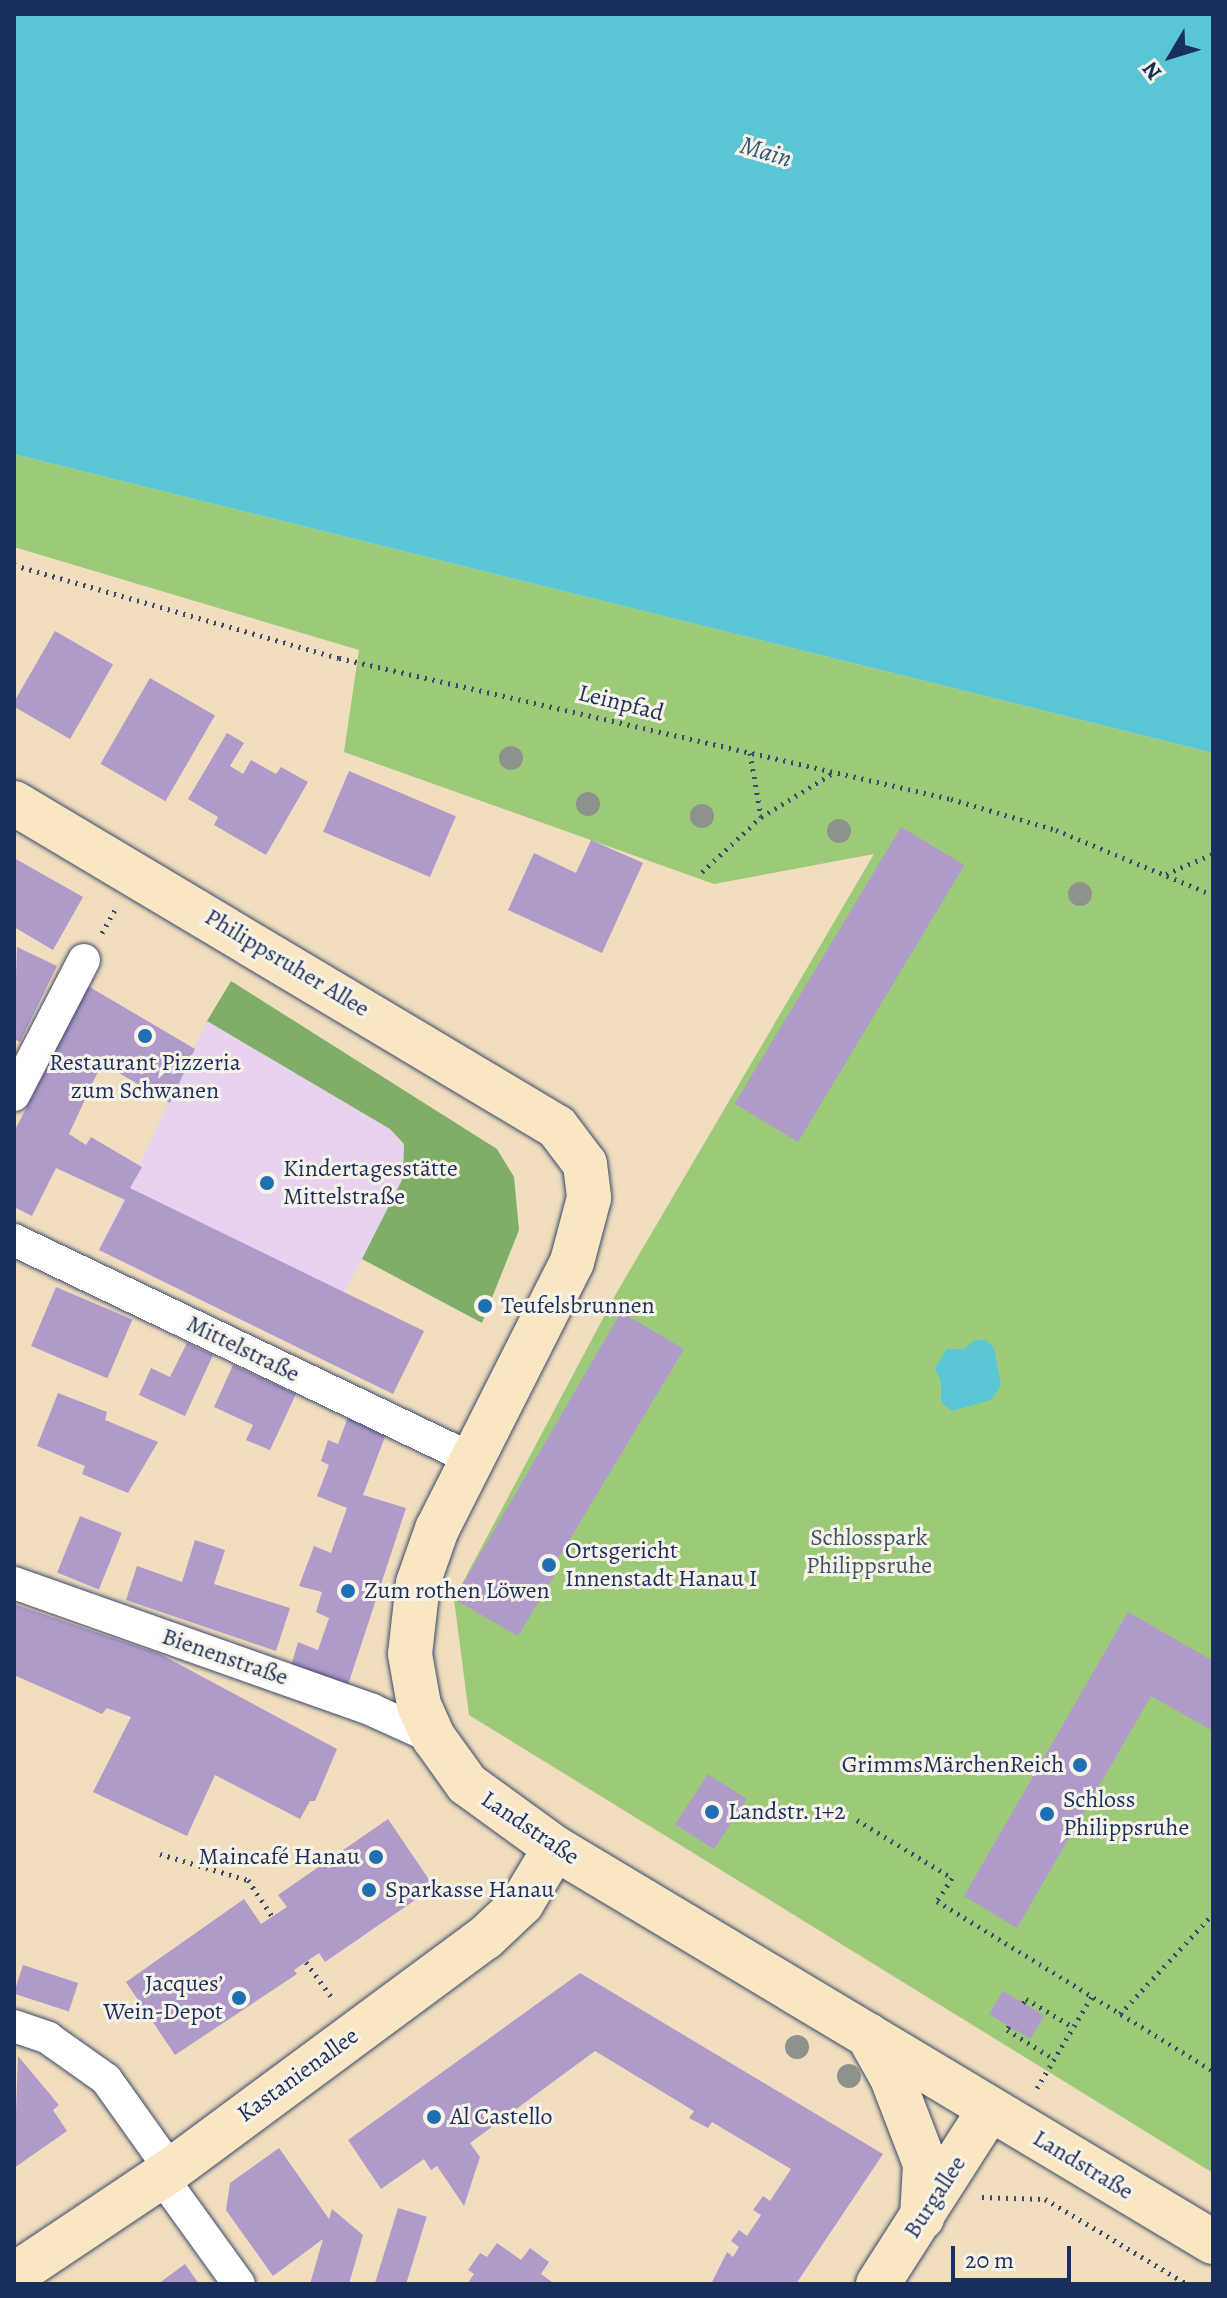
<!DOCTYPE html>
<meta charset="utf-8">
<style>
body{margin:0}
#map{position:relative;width:1227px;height:2298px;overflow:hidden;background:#f0debe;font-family:Alegreya,serif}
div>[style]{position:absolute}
.built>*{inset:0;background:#e7d2ef}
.green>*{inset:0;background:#9dca78}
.forest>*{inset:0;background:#7eae68}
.water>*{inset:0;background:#5ac5d4}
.building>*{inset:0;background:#b09aca;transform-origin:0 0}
.path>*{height:5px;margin-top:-2.5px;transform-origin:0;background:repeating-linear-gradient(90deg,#3b496c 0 2px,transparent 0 8px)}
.roads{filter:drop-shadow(0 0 2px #3b496c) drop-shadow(0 0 2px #3b496c)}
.street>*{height:32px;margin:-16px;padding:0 16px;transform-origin:16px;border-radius:16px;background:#fff}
.secondary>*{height:44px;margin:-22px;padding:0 22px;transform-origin:22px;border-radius:22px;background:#f9e7c3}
.trees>*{width:24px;height:24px;margin:-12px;border-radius:50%;background:#8d938c}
.dots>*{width:22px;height:22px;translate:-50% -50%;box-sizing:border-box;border:4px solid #f7f3e8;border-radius:50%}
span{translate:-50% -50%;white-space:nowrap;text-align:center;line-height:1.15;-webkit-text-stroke:6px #f7f3e8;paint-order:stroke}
.street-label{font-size:24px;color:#1b2f5e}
.poi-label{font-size:24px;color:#1b2f5e}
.left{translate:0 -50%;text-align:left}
.right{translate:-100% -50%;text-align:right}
.park-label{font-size:24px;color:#3c5664}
.water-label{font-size:26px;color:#2b547c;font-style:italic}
.frame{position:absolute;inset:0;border:16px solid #1b2f5e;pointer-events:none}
.north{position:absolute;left:1131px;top:16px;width:80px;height:80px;-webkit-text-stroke:6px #f7f3e8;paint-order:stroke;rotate:232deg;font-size:22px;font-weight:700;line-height:32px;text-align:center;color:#1b2f5e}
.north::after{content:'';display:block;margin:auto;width:28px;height:36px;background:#1b2f5e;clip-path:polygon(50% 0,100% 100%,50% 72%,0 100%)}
.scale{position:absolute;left:951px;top:2246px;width:120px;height:36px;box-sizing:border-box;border:4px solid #1b2f5e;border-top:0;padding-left:10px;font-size:24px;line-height:28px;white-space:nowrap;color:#1b2f5e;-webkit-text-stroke:6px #f7f3e8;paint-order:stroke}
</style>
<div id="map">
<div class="built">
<div style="clip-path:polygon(207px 1021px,390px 1129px,404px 1144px,403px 1178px,313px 1355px,99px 1250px)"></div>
</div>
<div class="green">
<div style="clip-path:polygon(14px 454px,1213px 753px,1213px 2173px,469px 1715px,454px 1599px,617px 1292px,874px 854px,714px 884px,344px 752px,359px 650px,14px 547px)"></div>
</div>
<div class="forest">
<div style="clip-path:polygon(231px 981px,497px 1149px,514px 1177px,519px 1230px,482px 1323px,362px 1259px,403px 1178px,404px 1144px,390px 1129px,207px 1021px)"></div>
</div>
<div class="water">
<div style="clip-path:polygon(14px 14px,1213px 14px,1213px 753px,14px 454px)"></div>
<div style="clip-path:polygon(975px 1340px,986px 1340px,994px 1348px,1001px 1385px,991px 1400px,952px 1411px,941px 1402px,941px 1381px,935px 1368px,947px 1349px,964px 1349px)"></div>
</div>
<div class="building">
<div style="left:55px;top:631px;width:67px;height:86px;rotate:30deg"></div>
<div style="left:150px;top:678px;width:75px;height:99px;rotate:30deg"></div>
<div style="clip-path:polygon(227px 733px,244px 743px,230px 766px,243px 774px,251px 760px,276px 774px,281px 767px,308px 782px,266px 855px,214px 825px,218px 817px,188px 799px)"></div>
<div style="left:349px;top:771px;width:116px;height:66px;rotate:23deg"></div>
<div style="left:901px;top:827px;width:74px;height:323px;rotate:31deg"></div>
<div style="clip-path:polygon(591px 840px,643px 863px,602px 953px,508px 910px,534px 853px,576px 873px)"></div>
<div style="clip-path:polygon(14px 858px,83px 897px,53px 950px,14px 927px)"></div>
<div style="clip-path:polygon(17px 947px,57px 966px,20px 1042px,14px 1039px)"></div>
<div style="clip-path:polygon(88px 986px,195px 1049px,170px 1103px,102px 1063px,69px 1134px,86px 1145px,91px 1137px,142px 1167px,130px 1188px,424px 1331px,393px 1394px,99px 1250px,125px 1200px,56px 1168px,32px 1216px,14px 1207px,14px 1132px)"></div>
<div style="left:56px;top:1287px;width:83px;height:64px;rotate:23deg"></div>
<div style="clip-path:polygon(621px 1312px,684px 1349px,552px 1569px,557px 1571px,518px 1636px,454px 1599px)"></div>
<div style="clip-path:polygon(187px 1343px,213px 1355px,185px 1416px,139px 1395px,151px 1368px,170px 1377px)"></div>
<div style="clip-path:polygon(233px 1365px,296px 1394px,270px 1450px,246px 1440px,253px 1425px,214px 1407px)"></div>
<div style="clip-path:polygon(58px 1393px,107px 1412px,105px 1420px,158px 1442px,128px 1493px,82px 1474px,85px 1466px,37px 1446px)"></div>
<div style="clip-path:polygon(348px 1417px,386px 1434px,363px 1495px,406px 1508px,347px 1688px,291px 1666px,298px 1642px,318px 1650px,329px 1618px,316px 1612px,322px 1592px,299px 1586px,314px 1546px,331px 1553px,347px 1508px,317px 1496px,329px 1465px,321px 1461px,328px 1440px,338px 1444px)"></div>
<div style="left:80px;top:1516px;width:45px;height:61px;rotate:22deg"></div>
<div style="clip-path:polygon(195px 1540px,225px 1550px,214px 1584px,290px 1608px,276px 1651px,126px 1600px,137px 1566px,182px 1582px)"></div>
<div style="clip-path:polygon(14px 1604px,160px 1654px,337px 1749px,315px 1801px,310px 1801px,300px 1819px,215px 1775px,187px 1836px,93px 1792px,131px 1717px,107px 1708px,102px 1714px,14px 1675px)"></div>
<div style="clip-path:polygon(1128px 1612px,1213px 1661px,1213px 1731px,1151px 1696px,1017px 1928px,964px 1896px)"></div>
<div style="left:708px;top:1774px;width:46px;height:60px;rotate:33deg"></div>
<div style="clip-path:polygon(388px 1819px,434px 1887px,325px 1962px,319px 1953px,294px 1970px,297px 1974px,175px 2055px,126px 1982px,244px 1899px,261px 1924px,287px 1907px,278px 1895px)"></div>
<div style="left:23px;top:1965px;width:58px;height:30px;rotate:18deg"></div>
<div style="clip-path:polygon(580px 1973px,883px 2154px,796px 2284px,711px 2284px,727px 2252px,733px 2257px,739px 2247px,731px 2241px,739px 2230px,747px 2236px,761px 2215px,753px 2210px,763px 2196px,770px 2201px,791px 2169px,712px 2122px,708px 2128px,689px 2118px,694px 2111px,595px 2051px,470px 2143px,480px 2157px,464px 2206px,437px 2166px,431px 2170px,424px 2159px,381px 2189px,348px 2140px)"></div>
<div style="left:1003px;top:1991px;width:48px;height:27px;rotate:31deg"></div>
<div style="clip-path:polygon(18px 2056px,59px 2105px,53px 2110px,67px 2131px,14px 2168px)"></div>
<div style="clip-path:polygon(279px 2148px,329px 2219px,332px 2209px,363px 2235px,349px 2284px,310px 2284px,323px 2239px,273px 2276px,226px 2210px,230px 2183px)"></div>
<div style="left:398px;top:2208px;width:30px;height:79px;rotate:17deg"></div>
<div style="clip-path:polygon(497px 2243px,521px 2260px,530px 2248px,549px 2262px,541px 2274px,555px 2284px,467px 2284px,474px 2274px,468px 2270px,480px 2253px,487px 2257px)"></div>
<div style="clip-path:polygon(185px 2264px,199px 2284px,158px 2284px)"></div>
</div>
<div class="path">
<div style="left:14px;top:565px;width:338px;rotate:16deg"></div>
<div style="left:339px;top:658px;width:628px;rotate:12.97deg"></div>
<div style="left:951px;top:799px;width:109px;rotate:16.4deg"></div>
<div style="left:1056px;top:830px;width:170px;rotate:22.5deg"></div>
<div style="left:750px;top:753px;width:65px;rotate:80.2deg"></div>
<div style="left:702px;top:872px;width:81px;rotate:-43deg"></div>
<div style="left:761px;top:817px;width:84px;rotate:-31.4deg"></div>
<div style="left:1166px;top:874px;width:51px;rotate:-23.1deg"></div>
<div style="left:102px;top:933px;width:26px;rotate:-61deg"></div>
<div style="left:857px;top:1820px;width:111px;rotate:31.4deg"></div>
<div style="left:952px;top:1878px;width:27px;rotate:123deg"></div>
<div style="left:937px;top:1901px;width:324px;rotate:31.6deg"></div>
<div style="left:160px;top:1854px;width:92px;rotate:16.5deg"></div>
<div style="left:248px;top:1880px;width:43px;rotate:56.3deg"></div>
<div style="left:306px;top:1962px;width:46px;rotate:53.9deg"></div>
<div style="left:1023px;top:2003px;width:5px;rotate:-53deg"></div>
<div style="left:1026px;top:1999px;width:55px;rotate:30.8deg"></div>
<div style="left:1120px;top:2014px;width:137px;rotate:-47.1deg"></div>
<div style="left:1009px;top:2026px;width:4px;rotate:117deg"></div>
<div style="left:1007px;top:2030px;width:55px;rotate:31.7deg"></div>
<div style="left:1037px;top:2088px;width:107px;rotate:-59.1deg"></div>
<div style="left:982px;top:2197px;width:63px;rotate:1.8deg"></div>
<div style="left:1045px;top:2199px;width:165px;rotate:30.9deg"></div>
</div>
<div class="roads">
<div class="street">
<div style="left:14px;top:1095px;width:152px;rotate:-62.6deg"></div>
<div style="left:14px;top:1240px;width:508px;rotate:25.56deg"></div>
<div style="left:14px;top:1583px;width:380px;rotate:19.5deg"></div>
<div style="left:372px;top:1710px;width:68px;rotate:24.3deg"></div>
<div style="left:14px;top:2026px;width:36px;rotate:19deg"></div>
<div style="left:48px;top:2038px;width:71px;rotate:35.3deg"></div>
<div style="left:106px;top:2079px;width:112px;rotate:54.5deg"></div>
<div style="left:161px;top:2176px;width:133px;rotate:54.2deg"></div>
</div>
<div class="secondary">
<div style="left:14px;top:803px;width:632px;rotate:30.82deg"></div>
<div style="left:557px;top:1127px;width:46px;rotate:52.9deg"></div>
<div style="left:585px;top:1164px;width:34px;rotate:83deg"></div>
<div style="left:589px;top:1198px;width:66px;rotate:104.9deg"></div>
<div style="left:572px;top:1262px;width:299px;rotate:116.8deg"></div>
<div style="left:437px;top:1529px;width:57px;rotate:109.4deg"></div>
<div style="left:418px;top:1583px;width:71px;rotate:96.4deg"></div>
<div style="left:410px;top:1654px;width:52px;rotate:80deg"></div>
<div style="left:419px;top:1705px;width:36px;rotate:66deg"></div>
<div style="left:434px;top:1738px;width:57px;rotate:54.3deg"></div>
<div style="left:467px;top:1784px;width:109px;rotate:36deg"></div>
<div style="left:555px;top:1848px;width:767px;rotate:30.91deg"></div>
<div style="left:868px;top:2035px;width:49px;rotate:60.8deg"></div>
<div style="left:892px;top:2078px;width:92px;rotate:69deg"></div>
<div style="left:925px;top:2164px;width:54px;rotate:93.2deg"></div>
<div style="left:14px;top:2275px;width:189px;rotate:-33.8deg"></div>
<div style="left:171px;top:2170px;width:390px;rotate:-36.5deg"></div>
<div style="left:485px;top:1938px;width:51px;rotate:-43.4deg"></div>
<div style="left:522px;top:1903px;width:64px;rotate:-59deg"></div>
<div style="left:878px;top:2284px;width:208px;rotate:-57.4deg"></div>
</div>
</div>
<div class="trees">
<div style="left:511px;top:758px"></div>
<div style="left:588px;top:804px"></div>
<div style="left:702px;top:816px"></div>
<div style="left:839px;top:831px"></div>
<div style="left:1080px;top:894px"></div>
<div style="left:797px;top:2047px"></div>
<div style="left:849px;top:2076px"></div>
</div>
<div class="dots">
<div style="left:145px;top:1036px;background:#1f6fb2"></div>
<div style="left:267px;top:1183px;background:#1f6fb2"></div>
<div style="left:485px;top:1306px;background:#1f6fb2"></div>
<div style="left:549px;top:1565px;background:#1f6fb2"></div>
<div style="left:348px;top:1591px;background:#1f6fb2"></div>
<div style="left:1080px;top:1765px;background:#1f6fb2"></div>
<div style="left:712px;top:1812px;background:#1f6fb2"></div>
<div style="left:1047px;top:1814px;background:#1f6fb2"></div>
<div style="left:376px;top:1857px;background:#1f6fb2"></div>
<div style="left:369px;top:1890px;background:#1f6fb2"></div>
<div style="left:239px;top:1998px;background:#1f6fb2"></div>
<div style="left:434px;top:2117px;background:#1f6fb2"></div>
</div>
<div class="street-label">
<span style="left:621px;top:703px;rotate:14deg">Leinpfad</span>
<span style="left:287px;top:963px;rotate:31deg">Philippsruher Allee</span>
<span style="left:243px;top:1349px;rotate:26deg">Mittelstraße</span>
<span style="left:225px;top:1657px;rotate:19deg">Bienenstraße</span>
<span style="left:530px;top:1828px;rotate:34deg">Landstraße</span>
<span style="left:298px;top:2075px;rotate:-36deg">Kastanienallee</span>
<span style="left:1083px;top:2165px;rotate:31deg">Landstraße</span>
<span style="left:935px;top:2197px;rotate:-57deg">Burgallee</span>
</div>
<div class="poi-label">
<span style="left:145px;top:1077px">Restaurant Pizzeria<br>zum Schwanen</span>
<span class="left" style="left:283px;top:1183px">Kindertagesstätte<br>Mittelstraße</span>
<span class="left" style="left:501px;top:1306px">Teufelsbrunnen</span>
<span class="left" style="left:565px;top:1565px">Ortsgericht<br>Innenstadt Hanau I</span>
<span class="left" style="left:364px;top:1591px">Zum rothen Löwen</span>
<span class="right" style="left:1064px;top:1765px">GrimmsMärchenReich</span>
<span class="left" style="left:1063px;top:1814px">Schloss<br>Philippsruhe</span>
<span class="left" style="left:728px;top:1812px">Landstr. 1+2</span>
<span class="right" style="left:360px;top:1857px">Maincafé Hanau</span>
<span class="left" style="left:385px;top:1890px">Sparkasse Hanau</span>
<span class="right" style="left:223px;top:1998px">Jacques’<br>Wein-Depot</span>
<span class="left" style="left:450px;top:2117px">Al Castello</span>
</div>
<div class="park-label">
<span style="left:869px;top:1552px">Schlosspark<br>Philippsruhe</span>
</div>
<div class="water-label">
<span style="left:766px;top:152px;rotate:17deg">Main</span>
</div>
<div class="frame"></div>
<div class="north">N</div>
<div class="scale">20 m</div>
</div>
